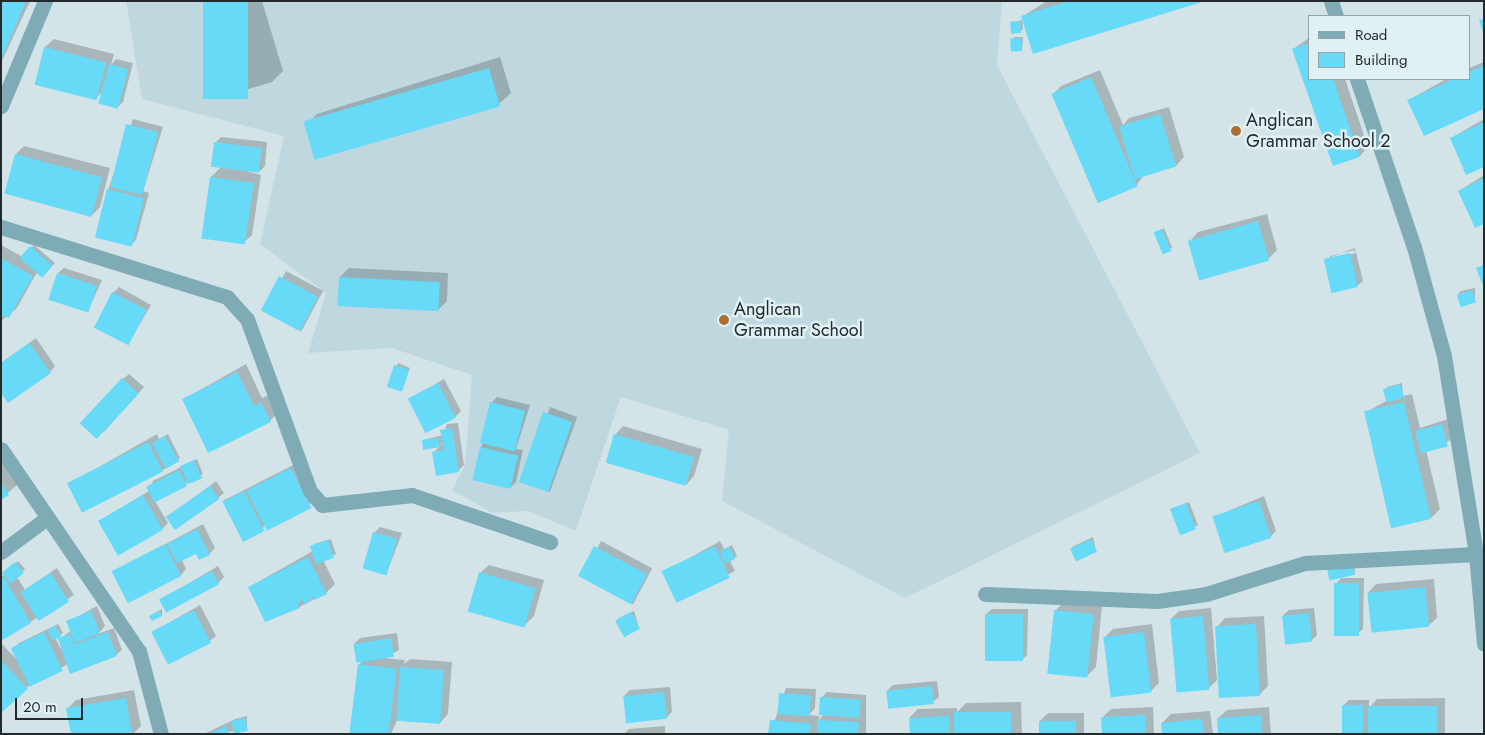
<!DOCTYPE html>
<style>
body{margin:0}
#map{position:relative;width:1485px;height:735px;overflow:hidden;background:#d3e4e9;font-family:Jost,sans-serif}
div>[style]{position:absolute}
.built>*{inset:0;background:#bfd8e0}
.shadow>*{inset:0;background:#0003;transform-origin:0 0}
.building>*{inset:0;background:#66daf7;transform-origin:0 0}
.street>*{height:15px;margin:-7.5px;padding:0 7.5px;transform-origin:7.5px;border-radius:7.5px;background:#7fabb7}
.dots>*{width:14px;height:14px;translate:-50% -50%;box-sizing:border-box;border:2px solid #e0f1f6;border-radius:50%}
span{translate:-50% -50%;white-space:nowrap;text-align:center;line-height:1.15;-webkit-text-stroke:5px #e0f1f6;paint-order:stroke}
.poi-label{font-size:18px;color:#242a2c}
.left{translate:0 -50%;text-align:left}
.frame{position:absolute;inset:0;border:2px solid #242a2c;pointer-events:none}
.legend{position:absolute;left:1308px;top:15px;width:162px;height:65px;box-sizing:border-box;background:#e0f1f6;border:1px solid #95a1a5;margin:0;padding:6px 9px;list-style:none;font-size:15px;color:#242a2c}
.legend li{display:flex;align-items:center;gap:10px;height:25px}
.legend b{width:25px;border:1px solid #95a1a5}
.scale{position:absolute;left:15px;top:698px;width:68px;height:22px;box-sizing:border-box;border:2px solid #242a2c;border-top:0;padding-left:6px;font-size:15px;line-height:18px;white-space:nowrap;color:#242a2c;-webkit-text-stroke:4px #e0f1f6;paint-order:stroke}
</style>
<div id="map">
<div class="built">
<div style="clip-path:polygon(126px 1px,1002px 1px,997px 65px,1200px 453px,905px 598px,722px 501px,729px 430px,621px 397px,576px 531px,528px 511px,492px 513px,452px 490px,465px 465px,472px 375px,392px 348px,308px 353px,326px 293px,260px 244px,284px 136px,142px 99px)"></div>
</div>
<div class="shadow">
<div style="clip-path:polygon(1px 1px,30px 1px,1px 63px)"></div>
<div style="clip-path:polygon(205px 1px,262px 1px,283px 71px,272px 82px,232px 94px)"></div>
<div style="clip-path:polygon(1047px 1px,1199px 1px,1023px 16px)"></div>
<div style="clip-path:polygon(1022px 20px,1023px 29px,1020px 32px,1011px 23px)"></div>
<div style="clip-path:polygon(1014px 37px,1023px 37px,1022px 50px,1012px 40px)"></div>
<div style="clip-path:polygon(1309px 38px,1309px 79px,1345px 79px,1368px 147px,1360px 156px,1333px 165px,1293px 49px)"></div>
<div style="clip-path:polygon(54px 39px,114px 54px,111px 65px,116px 59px,133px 63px,123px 102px,117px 108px,104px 90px,95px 99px,45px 47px)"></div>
<div style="clip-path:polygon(500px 57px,511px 93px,499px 104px,306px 125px,317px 114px)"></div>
<div style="clip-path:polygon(1484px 62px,1484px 108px,1409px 100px,1446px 79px,1469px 79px,1469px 68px)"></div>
<div style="clip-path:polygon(1100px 70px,1123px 125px,1129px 118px,1169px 107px,1184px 157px,1176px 166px,1144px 175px,1136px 186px,1052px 95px,1061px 86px)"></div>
<div style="clip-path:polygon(133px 119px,163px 127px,143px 191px,149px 193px,136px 240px,131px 245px,108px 190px)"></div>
<div style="clip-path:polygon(1484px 119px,1484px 164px,1451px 138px)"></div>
<div style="clip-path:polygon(221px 137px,267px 142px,265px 166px,259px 172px,239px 169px,261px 175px,252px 235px,243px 243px,211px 177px,221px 167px,215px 143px)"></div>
<div style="clip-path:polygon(24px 146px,110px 168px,100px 207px,91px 216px,16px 154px)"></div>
<div style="clip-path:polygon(1484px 175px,1484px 222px,1459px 191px)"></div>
<div style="clip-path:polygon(1267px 214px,1277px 250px,1268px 259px,1190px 241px,1198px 232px)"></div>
<div style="clip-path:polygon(1164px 228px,1172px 247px,1170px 250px,1156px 233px)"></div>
<div style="clip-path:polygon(1px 245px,23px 257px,34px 245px,55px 263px,42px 276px,37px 272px,17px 308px,1px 321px)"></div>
<div style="clip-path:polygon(evenodd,1355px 248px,1363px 281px,1357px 286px,1326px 259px,1355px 248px,1355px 250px,1356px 253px,1330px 259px,1330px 256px,1355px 250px)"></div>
<div style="clip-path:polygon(64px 268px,102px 280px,88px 311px,58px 273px)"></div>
<div style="clip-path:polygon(349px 268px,448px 273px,447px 301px,438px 310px,340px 277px)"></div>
<div style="left:286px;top:271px;width:42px;height:46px;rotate:28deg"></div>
<div style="clip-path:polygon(119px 287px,151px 305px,128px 344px,113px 293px)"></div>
<div style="clip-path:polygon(1475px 288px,1475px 301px,1458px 294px,1461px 291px)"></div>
<div style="clip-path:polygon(36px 338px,55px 366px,50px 372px,1px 363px)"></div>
<div style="left:398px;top:363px;width:13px;height:25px;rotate:23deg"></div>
<div style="clip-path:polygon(246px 364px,262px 398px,269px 395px,278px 412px,270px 421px,184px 399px)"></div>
<div style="clip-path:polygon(129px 374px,144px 387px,103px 433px,123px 379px)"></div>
<div style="clip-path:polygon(444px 379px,461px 411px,455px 417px,409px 399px)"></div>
<div style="clip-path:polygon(1402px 383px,1403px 396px,1412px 394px,1420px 428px,1448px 419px,1453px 439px,1426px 450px,1440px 509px,1431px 518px,1366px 412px,1388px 400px,1387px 387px)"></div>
<div style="clip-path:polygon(497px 397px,530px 405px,516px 449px,523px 450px,516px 482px,510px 488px,481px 448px,491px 403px)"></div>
<div style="left:550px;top:407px;width:29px;height:80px;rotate:20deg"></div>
<div style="clip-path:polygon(458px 423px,464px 465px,458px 471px,434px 452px,444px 442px,439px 446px,423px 440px,443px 435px,447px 424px)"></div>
<div style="clip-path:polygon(623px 426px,702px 449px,694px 476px,686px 485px,615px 435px)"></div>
<div style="clip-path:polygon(157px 434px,159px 439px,168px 434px,180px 458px,163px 470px,69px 484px)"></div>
<div style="clip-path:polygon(197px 459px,203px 474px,155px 501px,168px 523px,162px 529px,99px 521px,149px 491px,153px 481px)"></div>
<div style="clip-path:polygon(1px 461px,17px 485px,1px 499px)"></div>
<div style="left:297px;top:463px;width:42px;height:83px;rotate:63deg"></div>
<div style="clip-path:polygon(216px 481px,224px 493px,218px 498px,167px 518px)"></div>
<div style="clip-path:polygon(1264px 496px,1276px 531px,1270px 537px,1214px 517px)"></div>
<div style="left:1189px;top:502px;width:25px;height:20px;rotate:69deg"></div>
<div style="clip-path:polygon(203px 524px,215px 548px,209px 554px,197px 552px,182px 560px,186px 569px,181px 575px,129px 601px,114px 572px)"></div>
<div style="clip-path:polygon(380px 527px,402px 533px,386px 575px,374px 533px)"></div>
<div style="clip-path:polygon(1093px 537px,1096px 551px,1071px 548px,1074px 546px)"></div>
<div style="clip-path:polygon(331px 539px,336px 554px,323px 560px,335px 584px,326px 593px,299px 607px,249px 587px,313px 551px,314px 544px)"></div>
<div style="left:601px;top:541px;width:58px;height:41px;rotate:28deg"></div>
<div style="clip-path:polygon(720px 541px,724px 549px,732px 545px,737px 556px,730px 561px,735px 571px,678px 601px,664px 572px)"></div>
<div style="clip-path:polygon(1355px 560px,1355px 574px,1328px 568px)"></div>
<div style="clip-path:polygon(18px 561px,25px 569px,17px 577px,25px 590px,57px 568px,74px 595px,1px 640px,1px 577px)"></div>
<div style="clip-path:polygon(489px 565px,544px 580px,534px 616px,525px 625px,480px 573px)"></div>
<div style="clip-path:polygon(218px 566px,224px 577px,218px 583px,161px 600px)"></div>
<div style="clip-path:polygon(1341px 578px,1364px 578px,1363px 629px,1357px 634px,1336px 584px)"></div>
<div style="clip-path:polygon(1434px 579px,1437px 618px,1428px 626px,1368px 593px,1376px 584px)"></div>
<div style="clip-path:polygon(1064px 602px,1102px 606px,1096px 667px,1087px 676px,1055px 611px)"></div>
<div style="clip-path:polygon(200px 605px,216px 636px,210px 641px,153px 632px)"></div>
<div style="clip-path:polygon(97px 606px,105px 626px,98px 634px,114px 628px,122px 650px,116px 655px,68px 664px,31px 684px,1px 711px,1px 643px,19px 662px,13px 649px,19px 643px,58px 624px,63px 633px,55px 638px,62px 651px,59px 639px,71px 631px,68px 622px)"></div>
<div style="clip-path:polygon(1211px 608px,1217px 680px,1208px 689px,1171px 619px,1179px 611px)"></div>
<div style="clip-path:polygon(1314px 608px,1317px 635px,1311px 641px,1283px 615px,1289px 610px)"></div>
<div style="clip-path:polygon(162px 609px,162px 615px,151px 617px,153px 614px)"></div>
<div style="clip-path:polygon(992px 609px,1028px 609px,1027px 655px,1022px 660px,986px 614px)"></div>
<div style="clip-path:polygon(634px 611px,639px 628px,616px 621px,619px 618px)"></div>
<div style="clip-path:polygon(1264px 616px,1268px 686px,1259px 695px,1217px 627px,1225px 618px)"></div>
<div style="clip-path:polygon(1152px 624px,1159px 683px,1150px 692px,1104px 638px,1113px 629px)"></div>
<div style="clip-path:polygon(397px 633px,399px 650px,384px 658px,405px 660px,404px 664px,410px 659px,452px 662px,448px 714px,440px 723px,397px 720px,391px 734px,350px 732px,359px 665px,363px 660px,354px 644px,360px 638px)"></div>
<div style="clip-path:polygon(937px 681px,939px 697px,933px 702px,887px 691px,893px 685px)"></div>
<div style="clip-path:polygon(670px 687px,672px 712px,666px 718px,624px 696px,630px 690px)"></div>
<div style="clip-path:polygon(786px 688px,816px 689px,815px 708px,809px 715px,819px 716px,819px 720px,824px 714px,821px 698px,827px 692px,866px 695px,866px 734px,770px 734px)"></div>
<div style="clip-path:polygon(134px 690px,141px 726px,133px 734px,72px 734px,67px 709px,76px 700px)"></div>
<div style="clip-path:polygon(1445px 698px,1445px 734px,1344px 734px,1343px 706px,1349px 700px,1369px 700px,1369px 708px,1377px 699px)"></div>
<div style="clip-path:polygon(1021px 702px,1022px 734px,910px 734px,910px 717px,918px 709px,957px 708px,957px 712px,966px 703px)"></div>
<div style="clip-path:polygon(1153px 707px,1154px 734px,1103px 734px,1102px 718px,1111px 709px)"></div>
<div style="clip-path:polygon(1269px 707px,1271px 734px,1219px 734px,1218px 718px,1227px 710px)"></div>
<div style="clip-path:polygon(1210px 711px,1213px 734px,1163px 734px,1162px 723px,1171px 714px)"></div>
<div style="clip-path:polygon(1048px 713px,1084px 713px,1084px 734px,1040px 734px,1040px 721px)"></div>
<div style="clip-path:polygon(247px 716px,247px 730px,204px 734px,235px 719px)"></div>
<div style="clip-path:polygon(665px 726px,665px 734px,624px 734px,629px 729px)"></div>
</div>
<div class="building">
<div style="clip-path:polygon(1px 1px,26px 1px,1px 60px)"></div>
<div style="left:203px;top:1px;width:45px;height:98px"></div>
<div style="clip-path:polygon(1069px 1px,1202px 1px,1202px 2px,1033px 54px,1021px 16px)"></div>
<div style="clip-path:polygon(1484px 19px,1484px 32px,1483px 32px,1479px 20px)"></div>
<div style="left:1020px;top:21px;width:12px;height:10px;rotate:85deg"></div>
<div style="left:1021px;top:38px;width:13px;height:11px;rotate:86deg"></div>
<div style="clip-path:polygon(1309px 43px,1309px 79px,1333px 79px,1360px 157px,1333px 166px,1292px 49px)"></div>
<div style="left:44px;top:47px;width:64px;height:39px;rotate:14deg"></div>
<div style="left:109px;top:64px;width:20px;height:41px;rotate:15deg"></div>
<div style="clip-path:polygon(1484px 65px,1484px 109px,1424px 136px,1407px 100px,1454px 79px,1469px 79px,1469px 72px)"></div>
<div style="left:489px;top:68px;width:40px;height:193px;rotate:74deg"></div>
<div style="left:1091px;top:77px;width:119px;height:43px;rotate:67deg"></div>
<div style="left:1160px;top:114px;width:55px;height:43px;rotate:73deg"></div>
<div style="clip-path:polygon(1484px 122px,1484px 167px,1466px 175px,1450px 138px)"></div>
<div style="left:126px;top:124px;width:33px;height:65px;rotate:14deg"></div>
<div style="left:214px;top:142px;width:48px;height:25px;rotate:7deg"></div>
<div style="left:15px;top:154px;width:90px;height:41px;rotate:15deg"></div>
<div style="left:210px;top:177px;width:44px;height:62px;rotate:8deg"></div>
<div style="clip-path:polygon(1484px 178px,1484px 224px,1475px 228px,1458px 191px)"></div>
<div style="left:107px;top:189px;width:38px;height:50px;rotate:14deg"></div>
<div style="left:1258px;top:221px;width:41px;height:73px;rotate:74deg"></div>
<div style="left:1162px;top:229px;width:24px;height:9px;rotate:68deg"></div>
<div style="left:30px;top:246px;width:30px;height:16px;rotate:41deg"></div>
<div style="left:1350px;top:253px;width:35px;height:27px;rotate:77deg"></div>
<div style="clip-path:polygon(1px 258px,33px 276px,9px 318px,4px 315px,1px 320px)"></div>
<div style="clip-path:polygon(1484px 265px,1484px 288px,1476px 268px)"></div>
<div style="left:57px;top:273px;width:42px;height:28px;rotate:18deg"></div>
<div style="left:279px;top:276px;width:44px;height:39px;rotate:28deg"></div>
<div style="left:339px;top:277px;width:101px;height:29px;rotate:3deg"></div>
<div style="left:1472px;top:290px;width:13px;height:16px;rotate:72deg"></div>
<div style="left:112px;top:292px;width:39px;height:40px;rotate:27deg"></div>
<div style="clip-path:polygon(29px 343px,51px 373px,8px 403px,1px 393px,1px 363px)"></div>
<div style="left:394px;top:365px;width:16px;height:23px;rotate:18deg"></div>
<div style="clip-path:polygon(237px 372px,254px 406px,261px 402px,271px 422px,208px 453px,182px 399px)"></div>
<div style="left:122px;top:378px;width:23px;height:62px;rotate:43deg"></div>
<div style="left:438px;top:383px;width:39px;height:34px;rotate:63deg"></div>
<div style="left:1400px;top:384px;width:14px;height:18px;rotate:73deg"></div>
<div style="left:490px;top:402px;width:36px;height:42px;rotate:14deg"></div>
<div style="left:1404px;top:402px;width:120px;height:41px;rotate:77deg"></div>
<div style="left:543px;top:412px;width:31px;height:74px;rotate:19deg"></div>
<div style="left:1442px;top:424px;width:23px;height:28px;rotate:75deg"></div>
<div style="clip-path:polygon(452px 428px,459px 472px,436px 476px,432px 452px,444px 450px,440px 430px)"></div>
<div style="left:614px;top:434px;width:83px;height:30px;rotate:16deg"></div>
<div style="left:165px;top:436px;width:29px;height:15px;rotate:61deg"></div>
<div style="clip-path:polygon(438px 438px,440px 447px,423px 450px,422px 440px)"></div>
<div style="left:148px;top:442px;width:33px;height:91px;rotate:63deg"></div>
<div style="left:480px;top:447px;width:39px;height:34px;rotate:13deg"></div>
<div style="left:194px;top:460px;width:20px;height:15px;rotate:66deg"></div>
<div style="left:291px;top:468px;width:45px;height:50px;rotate:63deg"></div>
<div style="left:179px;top:470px;width:18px;height:37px;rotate:63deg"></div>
<div style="clip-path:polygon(1px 482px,9px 495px,1px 500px)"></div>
<div style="left:210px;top:486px;width:16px;height:54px;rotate:55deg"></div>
<div style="left:244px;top:491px;width:45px;height:24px;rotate:63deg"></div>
<div style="left:143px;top:495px;width:40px;height:52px;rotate:60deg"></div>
<div style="left:1259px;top:501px;width:39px;height:49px;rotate:72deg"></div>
<div style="left:1186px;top:503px;width:28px;height:17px;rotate:69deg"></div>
<div style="clip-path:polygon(197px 529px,210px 555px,199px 560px,196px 554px,177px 563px,167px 544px)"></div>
<div style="left:373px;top:532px;width:25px;height:38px;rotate:16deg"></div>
<div style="left:1091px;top:539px;width:14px;height:23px;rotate:65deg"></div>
<div style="left:328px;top:540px;width:19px;height:19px;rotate:72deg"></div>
<div style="left:165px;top:544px;width:36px;height:60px;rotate:63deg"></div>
<div style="left:594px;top:546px;width:60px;height:34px;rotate:28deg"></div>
<div style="left:715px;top:546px;width:35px;height:59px;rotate:65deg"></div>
<div style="left:730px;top:547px;width:13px;height:11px;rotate:67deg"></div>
<div style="clip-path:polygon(308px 557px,327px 594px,315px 600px,313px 596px,306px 605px,303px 600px,298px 603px,300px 608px,265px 622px,248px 587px)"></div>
<div style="left:15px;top:562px;width:14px;height:17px;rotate:51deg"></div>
<div style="left:1352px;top:562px;width:13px;height:26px;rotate:77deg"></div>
<div style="left:212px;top:571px;width:15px;height:60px;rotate:62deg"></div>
<div style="left:479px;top:572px;width:59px;height:41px;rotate:16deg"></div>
<div style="left:51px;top:573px;width:34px;height:36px;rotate:58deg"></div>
<div style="clip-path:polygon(4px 577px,31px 623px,1px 641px,1px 579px)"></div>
<div style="left:1334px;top:583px;width:25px;height:53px"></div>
<div style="left:1425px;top:587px;width:40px;height:58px;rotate:84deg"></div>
<div style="left:194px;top:610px;width:37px;height:48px;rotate:63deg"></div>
<div style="left:1054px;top:610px;width:40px;height:64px;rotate:6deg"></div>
<div style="left:91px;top:611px;width:24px;height:27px;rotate:68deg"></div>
<div style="clip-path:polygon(160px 611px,162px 616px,152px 621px,149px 616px)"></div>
<div style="left:631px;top:612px;width:19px;height:18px;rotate:62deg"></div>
<div style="left:1309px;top:613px;width:29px;height:27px;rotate:84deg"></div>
<div style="left:985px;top:614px;width:38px;height:47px"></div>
<div style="left:1203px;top:616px;width:74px;height:33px;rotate:85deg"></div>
<div style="left:1256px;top:624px;width:72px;height:41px;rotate:87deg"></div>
<div style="left:55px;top:626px;width:12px;height:9px;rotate:59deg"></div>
<div style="left:44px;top:632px;width:43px;height:37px;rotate:64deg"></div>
<div style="clip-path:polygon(108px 632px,117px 656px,70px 674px,58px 638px,70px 634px,74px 645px)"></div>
<div style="left:1144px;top:632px;width:61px;height:41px;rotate:83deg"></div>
<div style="left:391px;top:638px;width:19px;height:38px;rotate:81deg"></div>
<div style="clip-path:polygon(1px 660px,28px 689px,1px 713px)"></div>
<div style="left:358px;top:664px;width:39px;height:70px;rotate:7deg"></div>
<div style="left:400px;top:667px;width:44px;height:54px;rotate:4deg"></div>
<div style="left:932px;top:686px;width:18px;height:46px;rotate:84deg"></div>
<div style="left:664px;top:692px;width:27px;height:41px;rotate:84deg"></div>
<div style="left:779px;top:693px;width:32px;height:21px;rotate:4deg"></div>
<div style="left:820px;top:697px;width:41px;height:18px;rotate:4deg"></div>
<div style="clip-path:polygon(126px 698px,132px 734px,71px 734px,66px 708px)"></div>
<div style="left:1342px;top:705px;width:21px;height:29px"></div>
<div style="left:1437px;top:706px;width:28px;height:69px;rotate:90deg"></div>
<div style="left:1011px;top:712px;width:22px;height:57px;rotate:90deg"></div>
<div style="left:1145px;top:715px;width:19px;height:44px;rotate:87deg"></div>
<div style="clip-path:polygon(1261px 715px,1262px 734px,1218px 734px,1217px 718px)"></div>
<div style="left:949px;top:716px;width:18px;height:40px;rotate:87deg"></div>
<div style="left:245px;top:718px;width:13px;height:14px;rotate:77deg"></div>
<div style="clip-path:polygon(1202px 719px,1204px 734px,1162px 734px,1161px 723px)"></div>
<div style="clip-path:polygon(770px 720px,811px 724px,810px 734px,768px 734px)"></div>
<div style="clip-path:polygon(817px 720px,859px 722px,858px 734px,817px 734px)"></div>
<div style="left:1039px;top:721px;width:37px;height:13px"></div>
<div style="clip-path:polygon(226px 726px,229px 734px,209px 734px)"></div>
</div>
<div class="street">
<div style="left:1331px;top:1px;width:16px;rotate:72deg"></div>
<div style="left:1357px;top:79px;width:177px;rotate:71.3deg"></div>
<div style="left:1414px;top:247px;width:113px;rotate:74.6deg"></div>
<div style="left:1444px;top:356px;width:201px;rotate:80.8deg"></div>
<div style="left:1476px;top:554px;width:90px;rotate:84.9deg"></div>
<div style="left:1px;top:106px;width:114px;rotate:-67.3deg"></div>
<div style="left:1px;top:227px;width:237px;rotate:17.2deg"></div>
<div style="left:227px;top:297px;width:30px;rotate:48deg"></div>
<div style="left:247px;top:319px;width:183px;rotate:69.9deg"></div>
<div style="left:310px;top:491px;width:18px;rotate:49deg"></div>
<div style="left:322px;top:505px;width:91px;rotate:-6.3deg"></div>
<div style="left:412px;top:495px;width:146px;rotate:18.8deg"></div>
<div style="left:1px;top:449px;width:245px;rotate:55.7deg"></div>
<div style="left:139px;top:651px;width:86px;rotate:75.2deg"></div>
<div style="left:1px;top:552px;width:57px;rotate:-36.5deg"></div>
<div style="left:985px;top:594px;width:172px;rotate:2.3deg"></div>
<div style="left:1157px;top:601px;width:49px;rotate:-8.1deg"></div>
<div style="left:1206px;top:594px;width:104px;rotate:-17.4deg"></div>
<div style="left:1305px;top:563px;width:171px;rotate:-3deg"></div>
</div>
<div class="dots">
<div style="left:1236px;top:131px;background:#a9702f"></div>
<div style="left:724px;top:320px;background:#a9702f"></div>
</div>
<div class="poi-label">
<span class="left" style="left:1246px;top:131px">Anglican<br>Grammar School 2</span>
<span class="left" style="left:734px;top:320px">Anglican<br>Grammar School</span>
</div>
<div class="frame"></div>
<ul class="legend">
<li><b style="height:6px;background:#7fabb7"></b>Road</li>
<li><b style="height:14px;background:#66daf7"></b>Building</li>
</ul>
<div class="scale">20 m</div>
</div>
